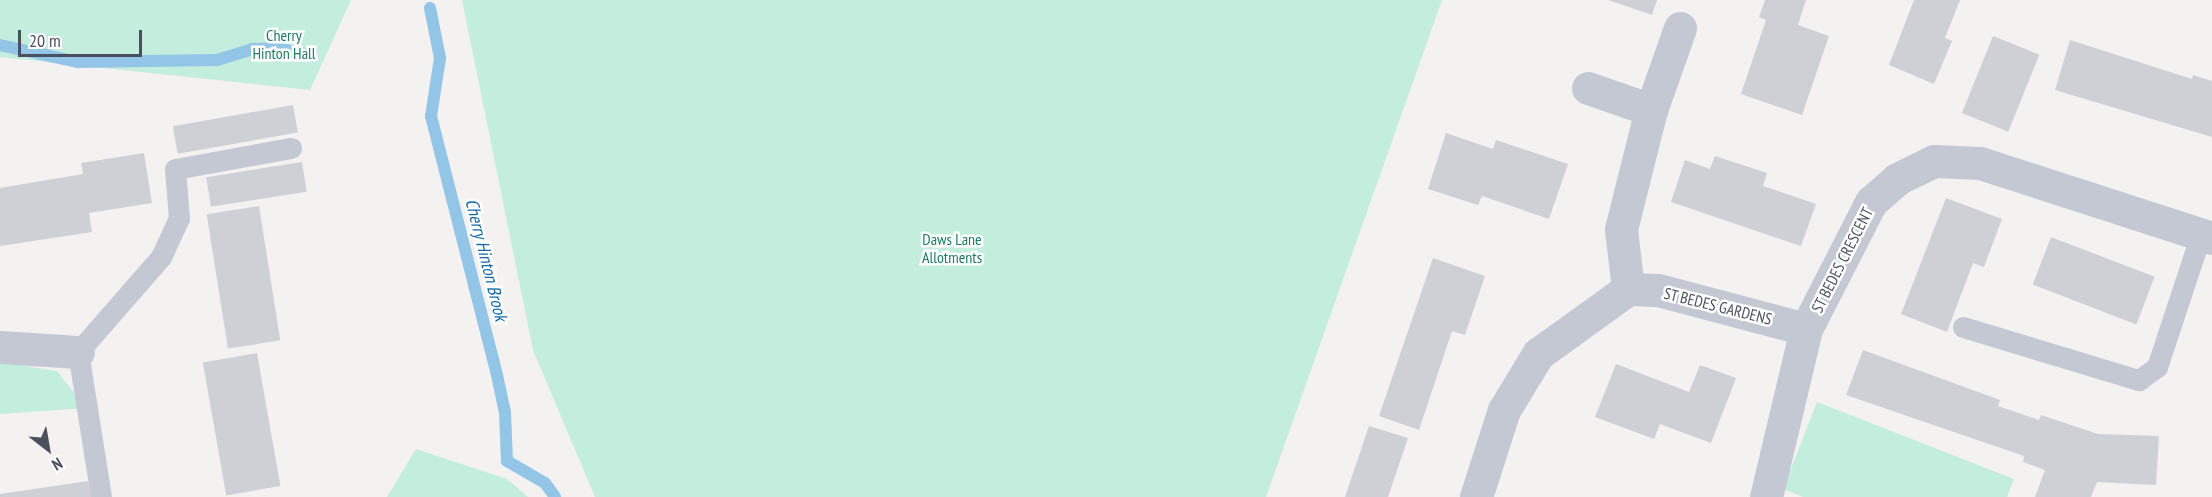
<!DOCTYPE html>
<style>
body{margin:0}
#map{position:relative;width:2212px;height:497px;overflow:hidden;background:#f3f2f1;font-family:"PT Sans Narrow",sans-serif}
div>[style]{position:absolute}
.green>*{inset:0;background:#c3eddc}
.stream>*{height:12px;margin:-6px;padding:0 6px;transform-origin:6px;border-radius:6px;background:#93c5e7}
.building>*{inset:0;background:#cfd0d5;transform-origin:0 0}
.service>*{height:21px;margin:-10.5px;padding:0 10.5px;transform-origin:10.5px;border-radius:10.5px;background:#c3c8d2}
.minor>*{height:33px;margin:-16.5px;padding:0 16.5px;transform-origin:16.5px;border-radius:16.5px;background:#c3c8d2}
span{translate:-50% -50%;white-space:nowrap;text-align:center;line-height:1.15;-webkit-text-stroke:5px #fff;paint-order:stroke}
.park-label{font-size:16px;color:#1d7c60}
.street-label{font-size:16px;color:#4a505e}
.water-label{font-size:18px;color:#156aa5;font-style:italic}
.north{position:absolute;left:18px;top:419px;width:60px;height:60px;-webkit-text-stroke:4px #fff;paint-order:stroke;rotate:149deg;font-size:16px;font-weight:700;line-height:24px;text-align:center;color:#4a505e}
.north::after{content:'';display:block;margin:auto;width:21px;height:27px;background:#4a505e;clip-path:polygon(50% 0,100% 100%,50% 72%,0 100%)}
.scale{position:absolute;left:18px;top:30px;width:124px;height:27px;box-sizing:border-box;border:3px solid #4a505e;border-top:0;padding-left:8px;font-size:18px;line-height:21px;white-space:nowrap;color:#4a505e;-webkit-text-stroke:4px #fff;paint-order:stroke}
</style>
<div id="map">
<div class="green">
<div style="clip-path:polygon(0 0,351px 0,310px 90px,0 57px)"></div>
<div style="clip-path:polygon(462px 0,1442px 0,1266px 497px,595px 497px,533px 350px)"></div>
<div style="clip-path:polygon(0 362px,57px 371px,86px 408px,0 414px)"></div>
<div style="clip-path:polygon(1817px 402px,2014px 479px,2007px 497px,1803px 497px,1783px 489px)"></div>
<div style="clip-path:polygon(416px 449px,507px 479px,528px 497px,387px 497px)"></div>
</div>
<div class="stream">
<div style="left:430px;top:8px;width:51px;rotate:78.7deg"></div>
<div style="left:440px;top:58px;width:59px;rotate:98.8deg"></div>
<div style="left:431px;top:116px;width:267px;rotate:75.7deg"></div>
<div style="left:497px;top:375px;width:38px;rotate:78deg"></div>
<div style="left:505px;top:412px;width:49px;rotate:87.7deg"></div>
<div style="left:507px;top:461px;width:44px;rotate:30.1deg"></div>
<div style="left:545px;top:483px;width:17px;rotate:54deg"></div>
<div style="left:0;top:45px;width:79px;rotate:12.4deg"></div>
<div style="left:77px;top:62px;width:140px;rotate:-0.8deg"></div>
<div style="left:217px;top:60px;width:37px;rotate:-17deg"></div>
<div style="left:252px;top:49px;width:25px;rotate:-2deg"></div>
<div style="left:277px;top:48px;width:29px;rotate:12deg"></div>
</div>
<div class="building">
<div style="clip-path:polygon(1608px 0,1657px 0,1652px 15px)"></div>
<div style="clip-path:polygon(1765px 0,1806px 0,1798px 25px,1829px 36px,1802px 115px,1741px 94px,1766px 20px,1759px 17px)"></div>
<div style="clip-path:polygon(1914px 0,1960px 0,1945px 38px,1952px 41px,1934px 84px,1889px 65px)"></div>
<div style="left:1993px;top:36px;width:50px;height:83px;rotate:22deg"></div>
<div style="clip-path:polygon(2070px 40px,2192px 79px,2193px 75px,2212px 81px,2212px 137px,2055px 90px)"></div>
<div style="left:293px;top:105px;width:28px;height:122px;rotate:80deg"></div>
<div style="clip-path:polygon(1446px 133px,1493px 149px,1496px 140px,1568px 164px,1549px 219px,1482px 196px,1478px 205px,1428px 189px)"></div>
<div style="clip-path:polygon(144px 153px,152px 203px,89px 213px,92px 232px,0 246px,0 188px,83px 174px,81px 163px)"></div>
<div style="clip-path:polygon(1715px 156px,1767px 173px,1763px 186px,1816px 204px,1801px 246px,1671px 202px,1685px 160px,1710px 169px)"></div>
<div style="left:302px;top:162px;width:30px;height:97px;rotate:81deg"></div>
<div style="clip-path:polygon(1946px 198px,2002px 219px,1984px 267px,1973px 263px,1947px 332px,1901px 314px)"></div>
<div style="left:259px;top:206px;width:136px;height:53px;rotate:81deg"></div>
<div style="left:2051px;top:237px;width:111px;height:51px;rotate:21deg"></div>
<div style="clip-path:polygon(1433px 258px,1485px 276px,1465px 335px,1452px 331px,1419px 430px,1379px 416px)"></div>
<div style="clip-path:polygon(1863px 350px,2000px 400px,1998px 406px,2039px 420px,2041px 415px,2098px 434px,2159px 436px,2156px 485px,2097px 482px,2091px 497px,2035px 497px,2045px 470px,2023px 462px,2024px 456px,1846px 395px)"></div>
<div style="left:257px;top:353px;width:135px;height:55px;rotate:80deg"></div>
<div style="clip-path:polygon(1616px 364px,1689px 392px,1700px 365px,1736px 378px,1711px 443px,1660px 424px,1654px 439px,1595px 417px)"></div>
<div style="clip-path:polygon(1369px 426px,1408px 438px,1388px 497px,1345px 497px)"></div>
<div style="clip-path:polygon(88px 481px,91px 497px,0 497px,0 494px)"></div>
</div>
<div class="service">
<div style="left:1963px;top:327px;width:184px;rotate:16.8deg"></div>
<div style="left:2139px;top:380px;width:22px;rotate:-36deg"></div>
<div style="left:2157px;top:367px;width:140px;rotate:-71.7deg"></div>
<div style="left:101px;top:497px;width:147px;rotate:-99deg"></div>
<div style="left:78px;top:352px;width:126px;rotate:-48.9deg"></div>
<div style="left:161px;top:257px;width:43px;rotate:-65.2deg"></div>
<div style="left:179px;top:218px;width:49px;rotate:-94.7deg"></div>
<div style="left:175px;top:169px;width:118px;rotate:-10.3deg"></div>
</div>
<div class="minor">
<div style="left:1588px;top:88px;width:67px;rotate:19.2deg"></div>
<div style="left:1628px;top:289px;width:60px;rotate:-96.7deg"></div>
<div style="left:1621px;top:229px;width:123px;rotate:-75.9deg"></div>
<div style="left:1651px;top:110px;width:87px;rotate:-70.5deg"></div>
<div style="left:0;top:347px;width:78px;rotate:3.7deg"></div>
<div style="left:1476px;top:497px;width:91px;rotate:-72.2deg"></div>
<div style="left:1504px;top:410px;width:66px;rotate:-58.7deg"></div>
<div style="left:1538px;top:354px;width:111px;rotate:-35.8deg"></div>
<div style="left:1628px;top:289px;width:30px;rotate:2deg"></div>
<div style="left:1658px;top:290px;width:153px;rotate:14.8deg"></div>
<div style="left:1766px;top:497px;width:173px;rotate:-76.6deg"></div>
<div style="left:1806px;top:329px;width:143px;rotate:-62.9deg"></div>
<div style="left:1871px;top:202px;width:35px;rotate:-41deg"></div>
<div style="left:1897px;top:179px;width:41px;rotate:-25.9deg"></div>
<div style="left:1934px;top:161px;width:46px;rotate:2.5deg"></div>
<div style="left:1980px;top:163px;width:244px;rotate:17.9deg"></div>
</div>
<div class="park-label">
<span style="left:284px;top:44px">Cherry<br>Hinton Hall</span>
<span style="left:952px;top:248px">Daws Lane<br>Allotments</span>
</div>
<div class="street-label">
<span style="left:1842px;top:260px;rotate:-63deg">ST BEDES CRESCENT</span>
<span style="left:1718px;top:306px;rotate:14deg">ST BEDES GARDENS</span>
</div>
<div class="water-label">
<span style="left:486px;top:260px;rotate:76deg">Cherry Hinton Brook</span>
</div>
<div class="north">N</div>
<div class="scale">20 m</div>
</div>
